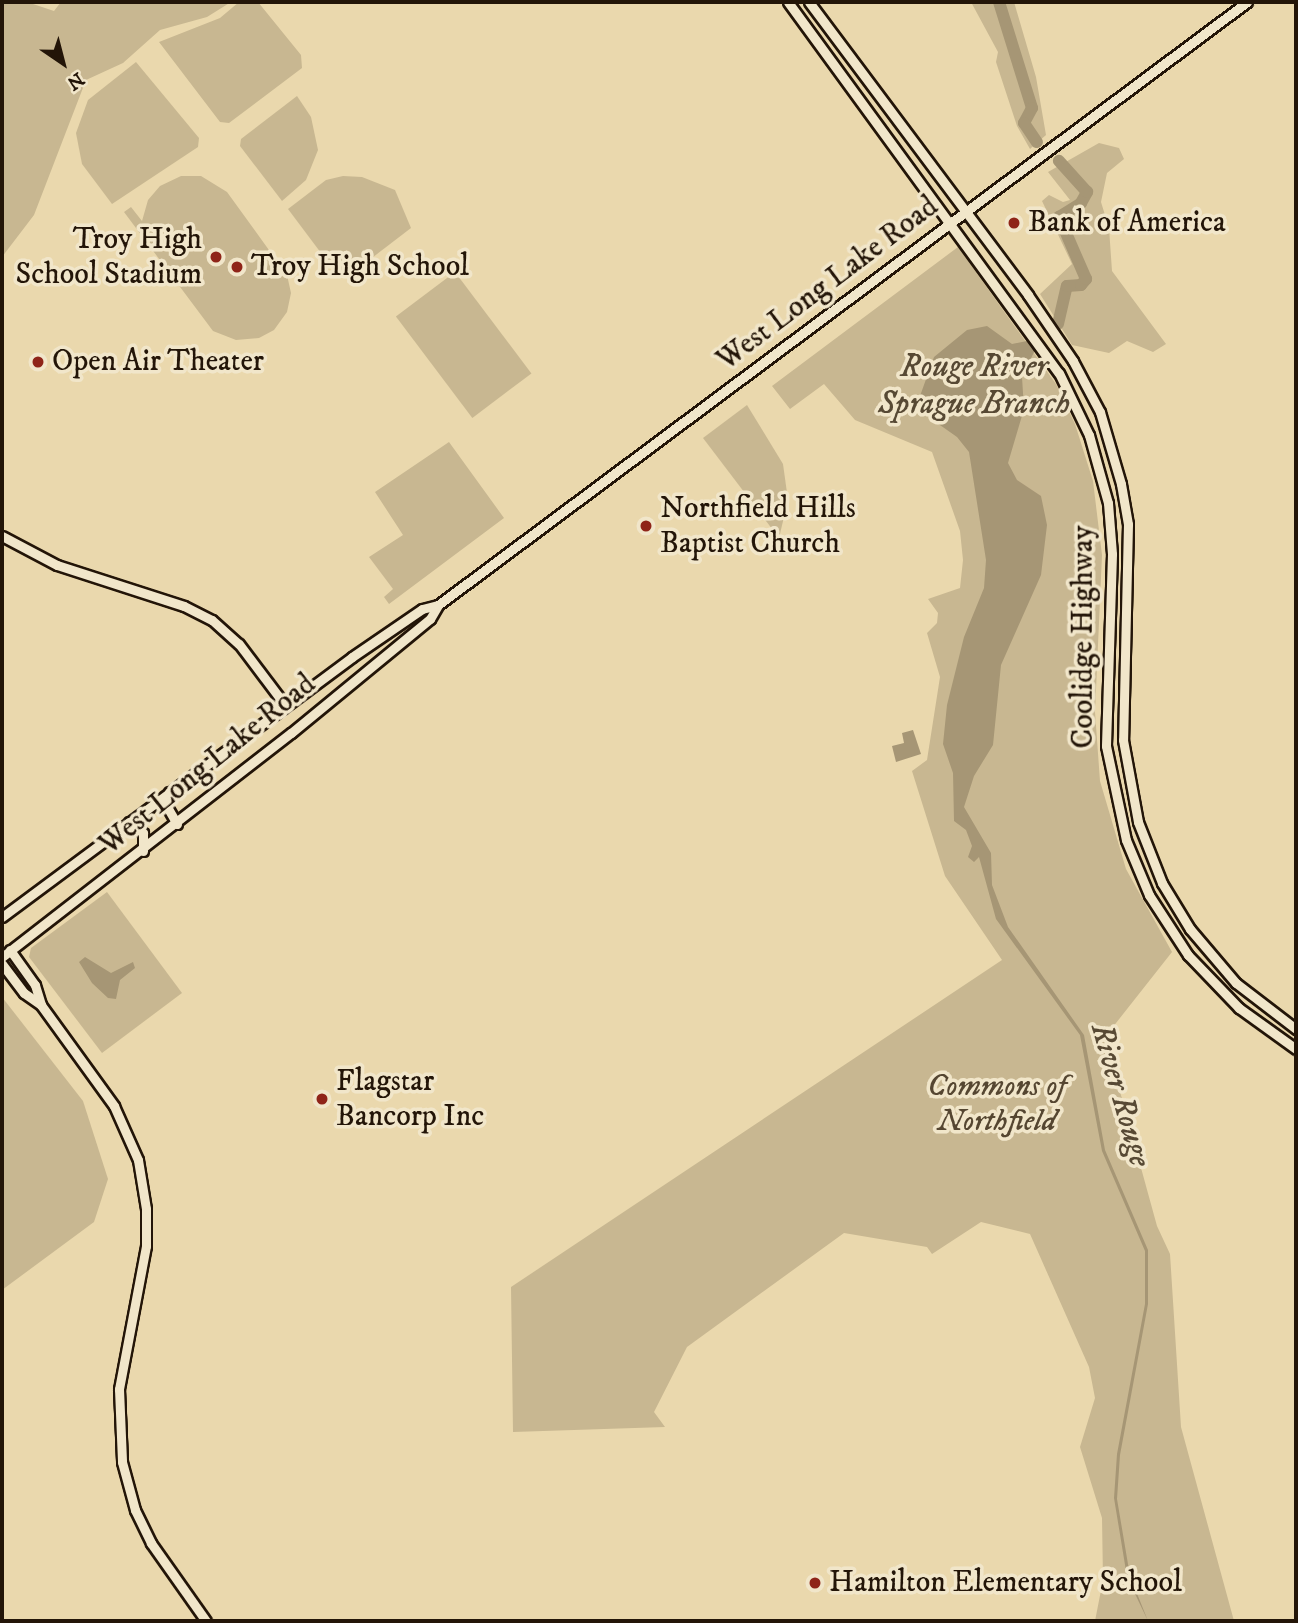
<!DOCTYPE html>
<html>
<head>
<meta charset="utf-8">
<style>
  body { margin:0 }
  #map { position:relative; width:1298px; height:1623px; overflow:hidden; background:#ead8ad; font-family:"IM FELL DW Pica",serif }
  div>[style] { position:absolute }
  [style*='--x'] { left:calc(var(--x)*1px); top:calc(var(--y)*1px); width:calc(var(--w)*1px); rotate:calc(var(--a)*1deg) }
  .green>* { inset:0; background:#c8b791; transform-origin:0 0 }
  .water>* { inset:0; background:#a69675 }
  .river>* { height:12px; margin:-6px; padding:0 6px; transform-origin:6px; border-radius:6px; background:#a69675 }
  .roads { filter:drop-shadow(2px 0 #231508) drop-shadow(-2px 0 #231508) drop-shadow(0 2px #231508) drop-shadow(0 -2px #231508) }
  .secondary>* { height:9px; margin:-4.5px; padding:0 4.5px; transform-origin:4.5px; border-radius:4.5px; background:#f1e6ca }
  .dots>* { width:19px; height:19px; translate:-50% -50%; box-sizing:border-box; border:4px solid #f1e6ca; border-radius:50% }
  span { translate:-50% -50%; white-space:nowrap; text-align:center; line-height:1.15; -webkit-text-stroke:7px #f1e6ca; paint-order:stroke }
  .poi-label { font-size:30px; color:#231508 }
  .left { translate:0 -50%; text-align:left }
  .right { translate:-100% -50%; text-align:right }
  .street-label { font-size:30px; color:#231508 }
  .park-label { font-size:30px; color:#554631; font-style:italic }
  .water-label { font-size:32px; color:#574934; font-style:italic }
  .frame { position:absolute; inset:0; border:4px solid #231508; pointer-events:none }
  .north { position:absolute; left:28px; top:28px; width:70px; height:70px; -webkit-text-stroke:5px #f1e6ca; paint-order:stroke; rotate:145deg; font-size:19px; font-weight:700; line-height:28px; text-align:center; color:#231508 }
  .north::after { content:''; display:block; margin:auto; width:24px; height:32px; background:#231508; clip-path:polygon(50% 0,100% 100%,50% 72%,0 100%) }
</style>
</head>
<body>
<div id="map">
  <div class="green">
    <i style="clip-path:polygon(2px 2px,27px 2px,54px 11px,61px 2px,231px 2px,207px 17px,160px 30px,123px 63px,86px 80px,34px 215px,2px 257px)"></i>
    <i style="clip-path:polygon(239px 2px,258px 2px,301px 55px,302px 68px,229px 123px,220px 122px,159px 42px,220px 18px)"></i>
    <i style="clip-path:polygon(971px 2px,1014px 2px,1036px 77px,1046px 135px,1030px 149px,1017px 126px,996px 62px,998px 52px)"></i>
    <i style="clip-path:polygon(136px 62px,199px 138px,198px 147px,112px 204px,82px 164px,76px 133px,88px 100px)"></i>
    <i style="clip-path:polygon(297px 96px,311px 117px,318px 150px,306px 180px,282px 201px,240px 146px,241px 139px)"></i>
    <i style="clip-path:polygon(1099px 143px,1119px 148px,1124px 159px,1107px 173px,1101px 202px,1109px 228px,1112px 271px,1166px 344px,1153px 352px,1127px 341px,1109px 353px,1072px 345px,1040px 294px,1072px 264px,1042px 201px,1049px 195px,1063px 202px,1070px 200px,1048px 172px)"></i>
    <i style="clip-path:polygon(201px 176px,227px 192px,287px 275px,291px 293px,287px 312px,274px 330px,259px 338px,236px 340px,213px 331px,124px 212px,131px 207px,142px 221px,148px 200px,160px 186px,181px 176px)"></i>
    <i style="clip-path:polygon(343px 176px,362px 177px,395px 190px,411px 228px,347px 277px,339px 277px,288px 209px,326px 180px)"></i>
    <i style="clip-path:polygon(958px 247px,1056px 384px,1075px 424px,1093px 481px,1102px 555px,1095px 712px,1100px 781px,1126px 869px,1172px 952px,1105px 1037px,1157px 1226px,1170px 1254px,1181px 1427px,1234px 1621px,1095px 1621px,1103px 1580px,1102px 1518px,1080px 1447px,1095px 1398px,1089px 1367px,1030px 1234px,981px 1222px,932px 1254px,927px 1247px,844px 1233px,687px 1347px,654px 1412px,665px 1427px,513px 1432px,511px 1287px,1002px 960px,945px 876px,912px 771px,927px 760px,940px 677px,927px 633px,937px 623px,938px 613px,928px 599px,960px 588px,963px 560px,960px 531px,932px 452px,855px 420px,824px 384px,790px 409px,772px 386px)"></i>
    <i style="left:455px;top:272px;width:127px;height:74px;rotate:53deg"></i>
    <i style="clip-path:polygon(747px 405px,783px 464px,788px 500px,779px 538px,703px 438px)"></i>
    <i style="clip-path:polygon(449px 442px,504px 518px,389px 604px,384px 597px,393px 589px,369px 557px,403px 535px,375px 492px)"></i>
    <i style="clip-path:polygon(107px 892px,182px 993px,102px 1053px,29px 957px,31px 948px)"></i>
    <i style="clip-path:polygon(2px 997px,83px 1101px,108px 1179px,94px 1222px,2px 1290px)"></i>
  </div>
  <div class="water">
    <i style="clip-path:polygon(987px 326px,1012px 344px,1027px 341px,1035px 350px,1022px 377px,1024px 409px,1008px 463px,1017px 480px,1041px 496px,1047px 525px,1041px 575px,1001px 665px,993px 745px,974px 776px,964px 807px,991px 853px,992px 885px,1008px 927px,1084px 1035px,1105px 1150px,1148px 1250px,1148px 1304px,1120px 1455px,1117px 1499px,1130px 1576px,1148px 1621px,1127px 1577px,1114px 1498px,1117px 1454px,1145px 1304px,1145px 1251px,1102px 1151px,1080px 1035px,996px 919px,979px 857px,974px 862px,968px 857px,972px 846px,966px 830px,954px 821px,953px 773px,943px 744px,947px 705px,964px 637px,984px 588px,986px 560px,969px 452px,957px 437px,930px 418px,920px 396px,934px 357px,967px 330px)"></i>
    <i style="clip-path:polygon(913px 730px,921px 754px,896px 762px,892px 746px,904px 743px,902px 733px)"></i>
    <i style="clip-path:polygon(85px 957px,111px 973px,133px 962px,135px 968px,120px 980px,116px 999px,108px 998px,92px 983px,79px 962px)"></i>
  </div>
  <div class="river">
    <i style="--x:999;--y:2;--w:111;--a:72.7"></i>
    <i style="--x:1032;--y:108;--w:17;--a:118"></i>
    <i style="--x:1024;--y:123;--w:23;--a:56"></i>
    <i style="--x:1058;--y:324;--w:39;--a:-77"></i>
    <i style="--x:1067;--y:286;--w:14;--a:-4"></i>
    <i style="--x:1081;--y:285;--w:8;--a:-50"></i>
    <i style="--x:1086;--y:279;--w:68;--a:-113.5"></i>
    <i style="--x:1059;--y:217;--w:26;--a:-32"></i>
    <i style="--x:1081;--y:203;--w:13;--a:-61"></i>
    <i style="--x:1087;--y:192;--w:42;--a:-132.1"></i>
  </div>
  <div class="roads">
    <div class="secondary">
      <i style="--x:788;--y:2;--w:459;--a:53.9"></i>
      <i style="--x:1059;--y:373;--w:69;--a:64.2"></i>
      <i style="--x:1089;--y:435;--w:71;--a:74.4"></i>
      <i style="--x:1108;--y:503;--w:51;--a:85.5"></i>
      <i style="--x:1112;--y:554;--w:192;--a:91.8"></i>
      <i style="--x:1106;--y:746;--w:96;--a:78"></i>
      <i style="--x:1126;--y:840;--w:60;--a:67.3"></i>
      <i style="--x:1149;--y:895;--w:72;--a:57"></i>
      <i style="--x:1188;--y:955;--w:74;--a:46.1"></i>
      <i style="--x:1239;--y:1008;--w:70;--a:35.7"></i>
      <i style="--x:809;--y:2;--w:366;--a:53.2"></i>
      <i style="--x:1028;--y:295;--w:80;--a:55.7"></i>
      <i style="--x:1073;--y:361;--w:58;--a:62.1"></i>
      <i style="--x:1100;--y:412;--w:75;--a:73.7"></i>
      <i style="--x:1121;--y:484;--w:41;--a:80.1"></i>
      <i style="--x:1128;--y:524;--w:216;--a:91.3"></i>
      <i style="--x:1123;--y:740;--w:83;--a:79.6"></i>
      <i style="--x:1138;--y:822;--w:66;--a:68.5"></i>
      <i style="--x:1162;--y:883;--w:54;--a:58.7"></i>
      <i style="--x:1190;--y:929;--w:71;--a:49.6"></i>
      <i style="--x:1236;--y:983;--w:76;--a:37.5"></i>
      <i style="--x:2;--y:536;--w:62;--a:27.8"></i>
      <i style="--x:57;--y:565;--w:133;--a:17.9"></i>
      <i style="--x:184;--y:606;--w:31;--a:27"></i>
      <i style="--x:212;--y:620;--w:36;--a:42"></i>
      <i style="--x:239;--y:644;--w:76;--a:53"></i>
      <i style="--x:169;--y:792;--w:13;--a:103"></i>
      <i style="--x:166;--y:805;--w:22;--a:60"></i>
      <i style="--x:129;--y:822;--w:18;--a:38"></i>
      <i style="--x:143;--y:833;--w:18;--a:90"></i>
      <i style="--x:2;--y:917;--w:436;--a:-36.6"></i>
      <i style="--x:352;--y:657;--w:85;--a:-34.4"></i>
      <i style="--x:422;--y:609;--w:16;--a:-14"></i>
      <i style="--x:10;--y:950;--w:43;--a:54.5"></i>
      <i style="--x:35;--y:985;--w:21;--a:73"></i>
      <i style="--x:41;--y:1005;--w:125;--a:54.1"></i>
      <i style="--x:114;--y:1106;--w:59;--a:66"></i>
      <i style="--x:138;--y:1160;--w:50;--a:80.7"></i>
      <i style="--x:146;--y:1209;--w:37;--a:90"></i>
      <i style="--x:146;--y:1246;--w:146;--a:100.7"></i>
      <i style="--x:119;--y:1389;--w:73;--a:87.6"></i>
      <i style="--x:122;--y:1462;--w:50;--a:74.8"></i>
      <i style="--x:135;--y:1510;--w:37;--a:64"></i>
      <i style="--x:151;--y:1543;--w:95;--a:54.8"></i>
      <i style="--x:2;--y:957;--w:366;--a:-37.8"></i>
      <i style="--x:291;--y:733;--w:180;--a:-39.4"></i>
      <i style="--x:430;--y:619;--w:16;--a:-60"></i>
      <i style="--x:438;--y:605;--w:1009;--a:-36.7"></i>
      <i style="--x:2;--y:964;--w:36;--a:53"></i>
      <i style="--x:24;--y:993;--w:21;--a:35"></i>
    </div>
  </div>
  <div class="dots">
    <i style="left:1014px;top:223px;background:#8f2418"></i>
    <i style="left:216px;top:257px;background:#8f2418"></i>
    <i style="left:237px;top:267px;background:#8f2418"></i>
    <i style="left:38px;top:362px;background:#8f2418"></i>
    <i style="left:646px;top:526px;background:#8f2418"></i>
    <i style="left:322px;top:1099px;background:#8f2418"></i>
    <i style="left:815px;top:1583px;background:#8f2418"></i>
  </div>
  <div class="poi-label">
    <span class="left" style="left:1028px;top:223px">Bank of America</span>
    <span class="right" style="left:202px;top:257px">Troy High<br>School Stadium</span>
    <span class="left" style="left:251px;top:267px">Troy High School</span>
    <span class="left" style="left:52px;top:362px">Open Air Theater</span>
    <span class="left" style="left:660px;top:526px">Northfield Hills<br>Baptist Church</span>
    <span class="left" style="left:336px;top:1099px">Flagstar<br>Bancorp Inc</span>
    <span class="left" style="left:829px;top:1583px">Hamilton Elementary School</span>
  </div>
  <div class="street-label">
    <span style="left:828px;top:284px;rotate:-37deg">West Long Lake Road</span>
    <span style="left:1084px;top:637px;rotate:-90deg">Coolidge Highway</span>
    <span style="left:208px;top:765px;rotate:-39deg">West Long Lake Road</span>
  </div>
  <div class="park-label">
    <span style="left:997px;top:1104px">Commons of<br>Northfield</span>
  </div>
  <div class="water-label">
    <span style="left:974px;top:386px">Rouge River<br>Sprague Branch</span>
    <span style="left:1120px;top:1095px;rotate:74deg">River Rouge</span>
  </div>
  <div class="frame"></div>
  <div class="north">N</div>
</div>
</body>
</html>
